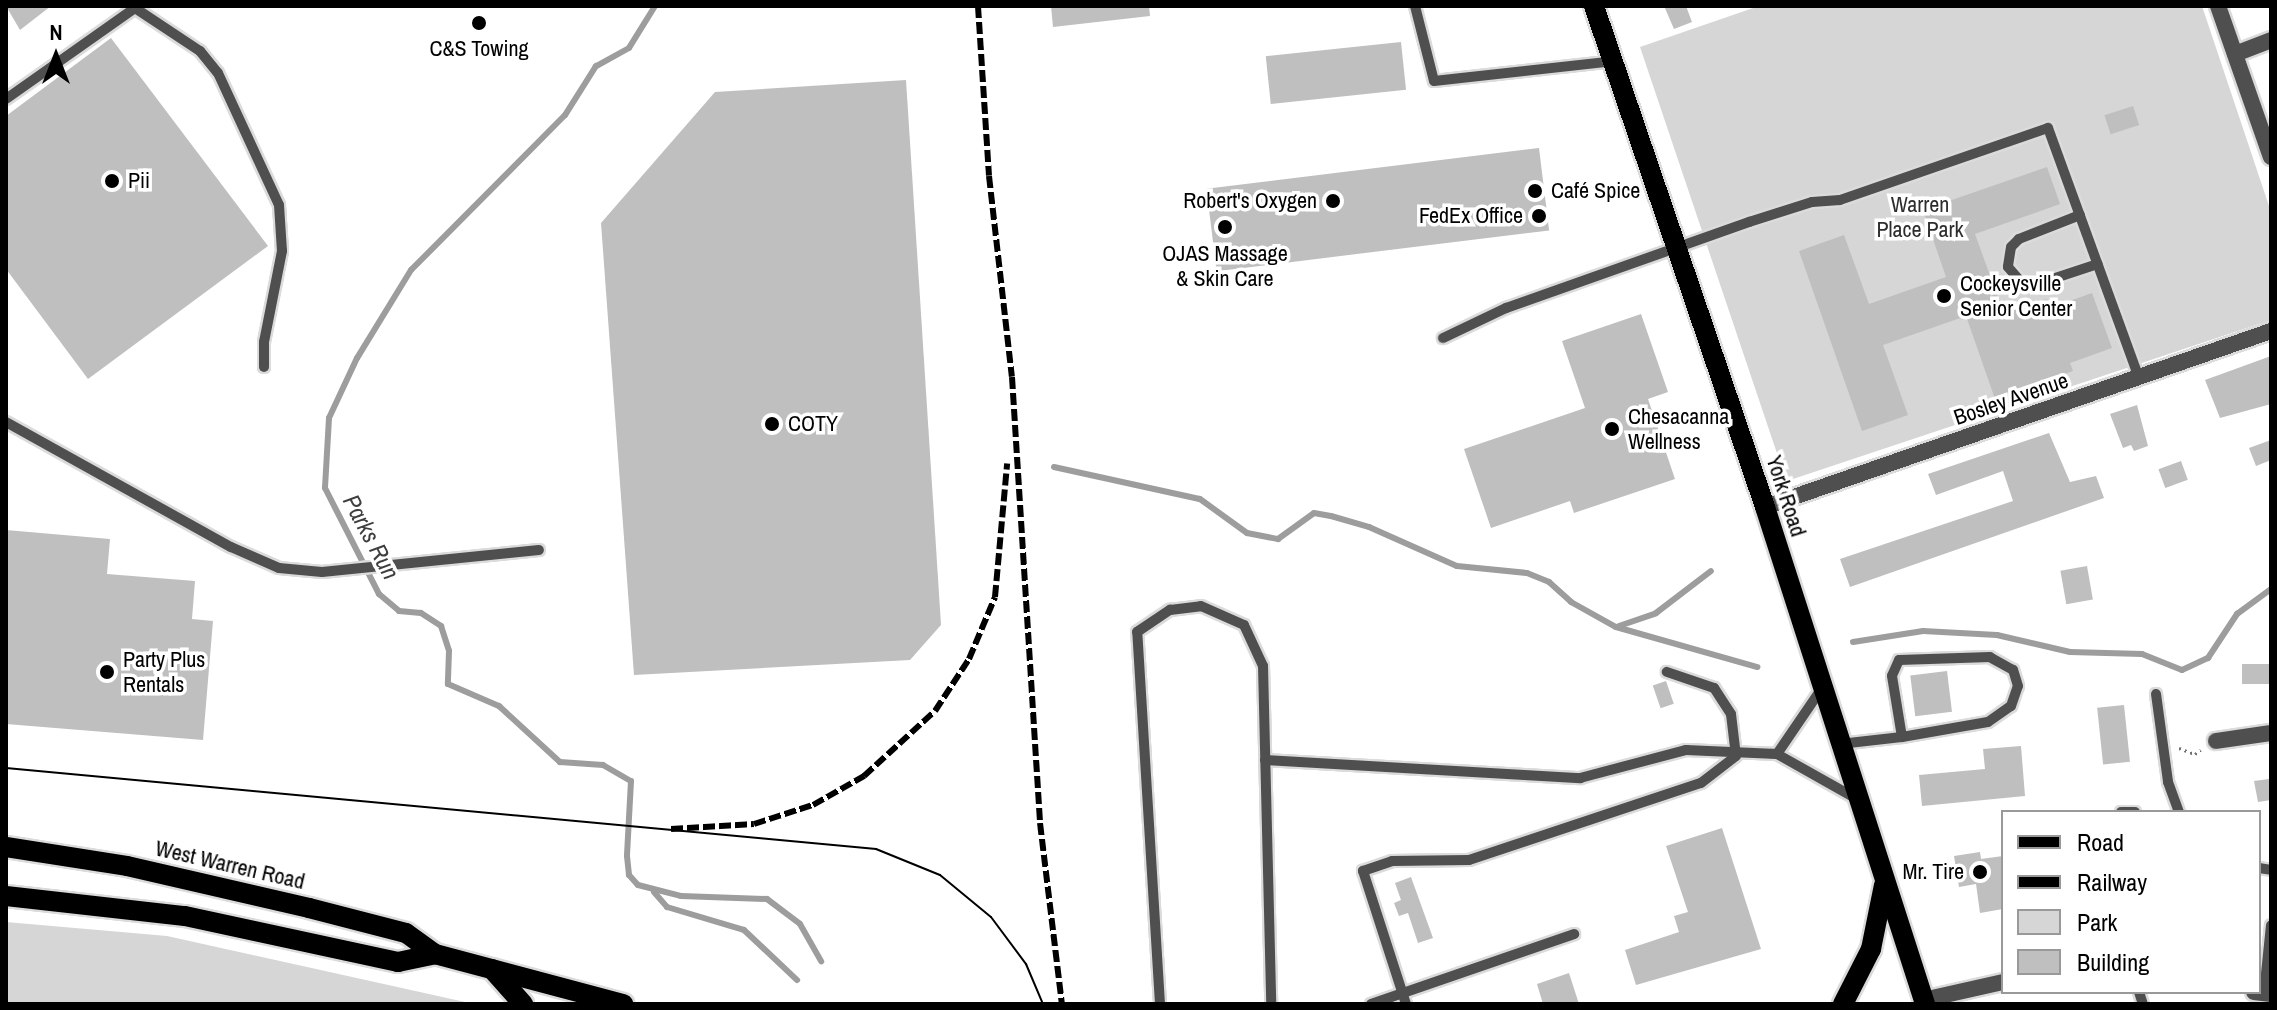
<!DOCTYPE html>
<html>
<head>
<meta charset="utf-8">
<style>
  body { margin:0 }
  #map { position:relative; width:2277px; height:1010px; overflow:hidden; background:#fff; font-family:"Archivo Narrow",sans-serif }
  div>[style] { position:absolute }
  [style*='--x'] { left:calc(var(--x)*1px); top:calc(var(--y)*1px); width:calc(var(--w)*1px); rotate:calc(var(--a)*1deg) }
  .green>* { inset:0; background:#d6d6d6 }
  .stream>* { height:6px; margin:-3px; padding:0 3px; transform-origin:3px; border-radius:3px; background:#9d9d9d }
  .building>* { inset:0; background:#bfbfbf; transform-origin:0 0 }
  .path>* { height:3px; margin-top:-1.5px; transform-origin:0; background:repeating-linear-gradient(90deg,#717171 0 2px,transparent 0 6px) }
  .roads { filter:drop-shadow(2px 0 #dbdbdb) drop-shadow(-2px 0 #dbdbdb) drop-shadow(0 2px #dbdbdb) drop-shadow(0 -2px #dbdbdb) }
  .service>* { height:10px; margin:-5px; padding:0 5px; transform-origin:5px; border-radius:5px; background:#4f4f4f }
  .minor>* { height:16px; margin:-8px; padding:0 8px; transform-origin:8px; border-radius:8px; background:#4f4f4f }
  .tertiary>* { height:16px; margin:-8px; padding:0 8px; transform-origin:8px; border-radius:8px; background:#4f4f4f }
  .primary>* { height:20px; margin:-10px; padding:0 10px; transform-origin:10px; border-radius:10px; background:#000 }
  .tram>* { height:2px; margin:-1px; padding:0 1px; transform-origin:1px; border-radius:1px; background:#000 }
  .rail>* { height:6px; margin-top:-3px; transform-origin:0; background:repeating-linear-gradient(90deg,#000 0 12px,transparent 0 16px) }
  .dots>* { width:22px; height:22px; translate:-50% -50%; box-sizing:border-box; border:4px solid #fff; border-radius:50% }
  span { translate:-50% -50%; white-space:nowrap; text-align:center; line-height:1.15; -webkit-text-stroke:7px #fff; paint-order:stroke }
  .poi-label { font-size:22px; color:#000 }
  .left { translate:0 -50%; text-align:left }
  .right { translate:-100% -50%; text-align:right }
  .park-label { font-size:22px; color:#2d2d2d }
  .street-label { font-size:22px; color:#000 }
  .water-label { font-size:24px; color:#3e3e3e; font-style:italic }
  .frame { position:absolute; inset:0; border:8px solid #000; pointer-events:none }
  .legend { position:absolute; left:2001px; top:810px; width:260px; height:184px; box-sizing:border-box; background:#fff; border:2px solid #999; margin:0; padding:10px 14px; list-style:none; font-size:24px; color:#000 }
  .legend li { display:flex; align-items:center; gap:16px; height:40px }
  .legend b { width:40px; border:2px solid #999 }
  .north { position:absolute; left:16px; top:16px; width:80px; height:80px; -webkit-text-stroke:6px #fff; paint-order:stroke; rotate:0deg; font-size:22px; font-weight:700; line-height:32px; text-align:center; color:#000 }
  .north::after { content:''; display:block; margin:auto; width:28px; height:36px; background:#000; clip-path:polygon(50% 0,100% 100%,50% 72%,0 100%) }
</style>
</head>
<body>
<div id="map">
  <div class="green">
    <i style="clip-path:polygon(1759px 6px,2202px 6px,2271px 212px,2271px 320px,1793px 479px,1784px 474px,1640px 47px)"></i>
    <i style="clip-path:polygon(6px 922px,167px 936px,474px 1004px,6px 1004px)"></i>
  </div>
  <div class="stream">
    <i style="--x:655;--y:6;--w:49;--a:121.8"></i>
    <i style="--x:629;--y:48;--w:38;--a:151"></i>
    <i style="--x:596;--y:66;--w:58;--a:122.3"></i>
    <i style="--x:565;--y:115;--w:218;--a:134.8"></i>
    <i style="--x:411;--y:270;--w:103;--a:121.5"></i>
    <i style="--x:357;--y:358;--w:66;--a:115"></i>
    <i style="--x:329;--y:418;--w:70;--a:93.3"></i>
    <i style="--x:325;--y:488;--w:119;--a:63"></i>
    <i style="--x:379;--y:594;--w:26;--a:40"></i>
    <i style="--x:399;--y:611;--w:22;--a:5"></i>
    <i style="--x:421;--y:613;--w:24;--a:33"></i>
    <i style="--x:441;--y:626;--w:26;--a:72"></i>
    <i style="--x:449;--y:651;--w:33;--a:92"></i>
    <i style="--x:448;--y:684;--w:56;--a:23.3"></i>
    <i style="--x:499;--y:706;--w:83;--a:42.6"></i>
    <i style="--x:560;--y:762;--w:43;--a:4"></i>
    <i style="--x:603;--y:765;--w:32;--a:30"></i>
    <i style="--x:631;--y:781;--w:75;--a:93.1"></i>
    <i style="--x:627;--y:856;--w:19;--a:84"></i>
    <i style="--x:629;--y:875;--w:13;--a:48"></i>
    <i style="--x:638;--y:885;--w:44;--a:14.3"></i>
    <i style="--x:681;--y:896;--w:86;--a:2"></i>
    <i style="--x:767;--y:899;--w:41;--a:37.1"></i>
    <i style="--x:800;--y:924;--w:43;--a:60.4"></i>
    <i style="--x:1054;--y:467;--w:149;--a:12.4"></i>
    <i style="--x:1200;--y:499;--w:58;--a:35.9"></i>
    <i style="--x:1247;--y:533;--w:32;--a:11"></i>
    <i style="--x:1278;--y:539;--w:44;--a:-35.8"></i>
    <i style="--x:1314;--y:513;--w:17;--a:10"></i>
    <i style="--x:1331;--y:516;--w:40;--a:16"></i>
    <i style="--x:1369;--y:527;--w:96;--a:23.9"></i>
    <i style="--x:1457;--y:566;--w:70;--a:5.7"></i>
    <i style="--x:1527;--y:573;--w:24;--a:22"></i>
    <i style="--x:1549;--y:582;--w:30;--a:42"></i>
    <i style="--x:1571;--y:602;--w:51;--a:29.1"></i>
    <i style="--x:1616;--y:627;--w:147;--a:15.8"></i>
    <i style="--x:1619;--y:626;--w:39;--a:-19"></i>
    <i style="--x:1656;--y:613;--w:69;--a:-37.4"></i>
    <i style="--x:1853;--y:642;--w:71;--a:-8.9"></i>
    <i style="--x:1923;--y:631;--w:74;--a:3.1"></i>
    <i style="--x:1997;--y:635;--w:75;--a:13.1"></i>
    <i style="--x:2070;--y:652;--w:72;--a:1.6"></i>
    <i style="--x:2142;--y:654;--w:43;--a:21.8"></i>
    <i style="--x:2182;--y:670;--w:29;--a:-25"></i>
    <i style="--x:2208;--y:658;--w:53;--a:-56.6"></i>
    <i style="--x:2237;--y:614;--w:42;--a:-36.3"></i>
    <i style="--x:654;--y:892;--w:20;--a:49"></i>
    <i style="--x:667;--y:907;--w:80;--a:16.6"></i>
    <i style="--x:744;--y:930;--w:73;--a:43.3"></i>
  </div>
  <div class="building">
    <i style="clip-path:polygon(6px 6px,51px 6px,20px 30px)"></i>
    <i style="clip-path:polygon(1051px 6px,1149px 6px,1150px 16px,1053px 27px)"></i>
    <i style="clip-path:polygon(1664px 6px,1686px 6px,1692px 22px,1674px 29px)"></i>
    <i style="clip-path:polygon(111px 38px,268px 246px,88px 379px,6px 269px,6px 116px)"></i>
    <i style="left:1401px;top:42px;width:48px;height:136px;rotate:84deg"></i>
    <i style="clip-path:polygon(906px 80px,941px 625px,910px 660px,634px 675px,601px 223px,715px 92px)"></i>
    <i style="left:2133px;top:106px;width:20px;height:30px;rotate:72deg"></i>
    <i style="left:1539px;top:148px;width:83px;height:335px;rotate:83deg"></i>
    <i style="clip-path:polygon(2047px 167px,2060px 204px,1975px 234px,2004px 314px,2047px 299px,2050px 308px,2092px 293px,2112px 348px,2070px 363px,2073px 371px,1995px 399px,1966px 316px,1883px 345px,1908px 415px,1862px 431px,1799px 251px,1844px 235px,1869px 304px,1946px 277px,1923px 210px)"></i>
    <i style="clip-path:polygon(1641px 314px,1668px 392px,1648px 399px,1675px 479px,1574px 513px,1570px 501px,1491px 528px,1464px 449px,1585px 408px,1562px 341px)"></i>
    <i style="clip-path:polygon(2271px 356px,2271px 404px,2220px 418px,2205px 380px)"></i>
    <i style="clip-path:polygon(2137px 405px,2148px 446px,2134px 451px,2131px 445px,2123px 448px,2110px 414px)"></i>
    <i style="clip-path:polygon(2049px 433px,2070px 482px,2096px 476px,2104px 498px,1850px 587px,1840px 559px,2013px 501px,2003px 471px,1936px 495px,1928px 474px)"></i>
    <i style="clip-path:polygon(2271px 440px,2271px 460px,2256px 466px,2249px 448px)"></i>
    <i style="left:2181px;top:461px;width:20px;height:24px;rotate:70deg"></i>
    <i style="clip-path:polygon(6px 530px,110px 539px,107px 574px,195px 581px,192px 619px,213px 621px,203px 740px,6px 724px)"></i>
    <i style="left:2087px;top:566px;width:34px;height:27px;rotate:80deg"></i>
    <i style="left:2271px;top:664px;width:20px;height:29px;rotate:90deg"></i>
    <i style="left:1947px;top:671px;width:41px;height:37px;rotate:83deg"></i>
    <i style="left:1666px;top:681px;width:24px;height:14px;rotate:71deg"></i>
    <i style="left:2124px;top:705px;width:57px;height:27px;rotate:84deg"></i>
    <i style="clip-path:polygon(2021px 746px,2025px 796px,1922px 806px,1919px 775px,1985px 769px,1983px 749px)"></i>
    <i style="clip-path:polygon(2269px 779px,2271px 800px,2258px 802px,2254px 781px)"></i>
    <i style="clip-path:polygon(1722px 828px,1761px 949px,1636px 985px,1625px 950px,1679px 932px,1674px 916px,1688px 912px,1666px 846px)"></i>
    <i style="clip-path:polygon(1980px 852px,1981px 859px,2003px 856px,2003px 909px,1980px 913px,1976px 884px,1959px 887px,1954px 856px)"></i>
    <i style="clip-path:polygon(1411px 877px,1433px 938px,1418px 943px,1408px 913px,1399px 916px,1394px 903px,1401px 900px,1395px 883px)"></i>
    <i style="clip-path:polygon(1569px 973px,1579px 1004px,1543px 1004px,1537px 984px)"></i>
  </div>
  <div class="path">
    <i style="--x:2179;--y:748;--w:17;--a:21"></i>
    <i style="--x:2195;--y:754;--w:7;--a:-34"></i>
  </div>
  <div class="roads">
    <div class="service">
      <i style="--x:1415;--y:6;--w:77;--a:75.8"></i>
      <i style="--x:1434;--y:81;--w:181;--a:-6.3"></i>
      <i style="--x:6;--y:99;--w:158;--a:-35.2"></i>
      <i style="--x:135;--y:8;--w:78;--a:33.5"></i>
      <i style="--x:200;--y:51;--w:28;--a:51"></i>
      <i style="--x:218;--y:73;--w:145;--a:65.2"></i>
      <i style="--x:279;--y:205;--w:46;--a:86.3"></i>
      <i style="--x:282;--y:251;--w:93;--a:101.2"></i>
      <i style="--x:264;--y:342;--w:25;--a:90"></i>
      <i style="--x:2080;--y:215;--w:66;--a:158.5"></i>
      <i style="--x:2019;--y:239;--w:11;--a:135"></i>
      <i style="--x:2011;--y:247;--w:20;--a:99"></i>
      <i style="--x:2008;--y:267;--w:21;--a:49"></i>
      <i style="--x:2022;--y:283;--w:12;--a:9"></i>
      <i style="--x:2034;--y:285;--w:67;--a:-18.2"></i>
      <i style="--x:1443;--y:338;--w:70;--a:-25.5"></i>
      <i style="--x:1506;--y:308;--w:258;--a:-19.5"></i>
      <i style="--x:1749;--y:222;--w:66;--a:-17.6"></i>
      <i style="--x:1812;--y:202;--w:28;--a:-4"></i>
      <i style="--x:1840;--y:200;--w:220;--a:-19.1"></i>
      <i style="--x:2048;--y:128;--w:266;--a:70"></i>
      <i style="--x:6;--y:422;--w:257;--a:29.1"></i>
      <i style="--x:231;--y:547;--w:52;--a:23.6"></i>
      <i style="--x:279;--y:568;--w:43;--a:5.3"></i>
      <i style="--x:322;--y:572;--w:218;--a:-5.8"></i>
      <i style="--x:1822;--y:688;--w:80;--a:124.3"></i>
      <i style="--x:1777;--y:754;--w:90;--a:29.4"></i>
      <i style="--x:2156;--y:694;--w:89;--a:82.2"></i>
      <i style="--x:2168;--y:782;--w:32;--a:70"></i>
      <i style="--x:1840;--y:744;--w:62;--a:-6.4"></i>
      <i style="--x:1902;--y:737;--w:87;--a:-9.9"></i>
      <i style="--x:1988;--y:722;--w:28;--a:-35"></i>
      <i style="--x:2011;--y:706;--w:21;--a:-71"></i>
      <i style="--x:2018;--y:686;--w:17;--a:-107"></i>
      <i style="--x:2013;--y:670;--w:26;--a:-151"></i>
      <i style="--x:1990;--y:657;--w:91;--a:178.1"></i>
      <i style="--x:1899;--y:660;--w:17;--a:114"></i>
      <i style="--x:1892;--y:676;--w:62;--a:80.7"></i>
      <i style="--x:1265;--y:760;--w:316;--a:3.3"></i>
      <i style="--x:1580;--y:778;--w:110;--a:-14.8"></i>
      <i style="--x:1686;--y:750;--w:91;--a:2.5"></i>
      <i style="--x:2121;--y:812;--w:14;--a:0"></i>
      <i style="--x:2259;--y:868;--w:12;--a:9"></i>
      <i style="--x:2139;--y:992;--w:13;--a:72"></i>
      <i style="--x:2264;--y:993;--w:68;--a:-84.1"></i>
      <i style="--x:1160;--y:1004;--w:373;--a:-93.5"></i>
      <i style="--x:1137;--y:632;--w:40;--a:-34"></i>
      <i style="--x:1170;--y:610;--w:31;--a:-7"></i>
      <i style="--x:1201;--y:606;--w:47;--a:23.8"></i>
      <i style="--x:1244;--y:625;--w:45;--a:65.1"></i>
      <i style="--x:1263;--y:666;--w:338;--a:88.6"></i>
      <i style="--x:1371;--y:1004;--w:215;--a:-19"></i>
      <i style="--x:1406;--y:1004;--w:140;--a:-107.9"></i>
      <i style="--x:1363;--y:871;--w:31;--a:-19"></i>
      <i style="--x:1392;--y:861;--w:77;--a:-0.7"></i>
      <i style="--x:1469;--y:860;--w:244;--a:-18.4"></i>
      <i style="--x:1701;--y:783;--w:44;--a:-37.6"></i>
      <i style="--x:1736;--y:756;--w:42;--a:-96.8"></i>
      <i style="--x:1731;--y:714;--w:31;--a:-123"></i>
      <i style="--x:1714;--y:688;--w:50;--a:-161.2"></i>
    </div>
    <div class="minor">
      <i style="--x:2218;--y:6;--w:160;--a:70.7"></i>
      <i style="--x:2235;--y:54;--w:39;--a:-21"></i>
      <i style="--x:1765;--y:507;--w:536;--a:-19.18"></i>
      <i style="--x:2216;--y:741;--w:56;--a:-8.3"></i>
    </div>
    <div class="tertiary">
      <i style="--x:2254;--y:992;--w:17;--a:7"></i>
      <i style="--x:1923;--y:1000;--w:82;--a:-12.7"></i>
    </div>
    <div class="primary">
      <i style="--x:1594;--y:6;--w:529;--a:71.15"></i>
      <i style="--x:1765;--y:507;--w:522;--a:72.15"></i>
      <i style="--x:6;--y:847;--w:122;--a:8.9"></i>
      <i style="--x:127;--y:866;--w:187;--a:13"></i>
      <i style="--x:309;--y:908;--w:100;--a:14.5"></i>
      <i style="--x:406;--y:933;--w:36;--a:36"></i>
      <i style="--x:435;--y:954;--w:195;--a:14.9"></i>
      <i style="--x:6;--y:896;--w:180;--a:6.4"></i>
      <i style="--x:185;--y:916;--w:218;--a:12.2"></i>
      <i style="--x:398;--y:962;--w:38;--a:-12"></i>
      <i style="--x:492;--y:969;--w:47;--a:48.5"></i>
      <i style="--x:1843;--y:1004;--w:62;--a:-63"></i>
      <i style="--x:1871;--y:949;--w:65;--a:-78.5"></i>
    </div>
  </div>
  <div class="tram">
    <i style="--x:6;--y:768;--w:874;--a:5.32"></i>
    <i style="--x:876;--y:849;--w:69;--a:22.1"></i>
    <i style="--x:940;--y:875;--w:66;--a:39.5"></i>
    <i style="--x:991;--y:917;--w:59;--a:53.3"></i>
    <i style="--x:1026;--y:964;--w:43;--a:67"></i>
  </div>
  <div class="rail">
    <i style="--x:978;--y:6;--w:170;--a:86.3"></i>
    <i style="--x:989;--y:176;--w:202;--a:83.5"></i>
    <i style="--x:1012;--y:377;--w:447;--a:86.4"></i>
    <i style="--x:1040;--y:823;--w:182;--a:83.1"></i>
    <i style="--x:671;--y:829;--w:83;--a:-3.4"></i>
    <i style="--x:754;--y:824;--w:62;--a:-17.9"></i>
    <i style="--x:813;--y:805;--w:59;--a:-29.6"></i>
    <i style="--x:864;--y:776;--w:96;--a:-42.5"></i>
    <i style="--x:935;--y:711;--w:62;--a:-56.8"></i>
    <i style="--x:969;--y:659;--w:67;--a:-67.2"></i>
    <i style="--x:995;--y:597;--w:134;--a:-84.8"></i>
  </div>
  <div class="dots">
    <i style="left:479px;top:23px;background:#000"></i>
    <i style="left:112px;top:181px;background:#000"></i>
    <i style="left:1535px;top:191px;background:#000"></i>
    <i style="left:1333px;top:201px;background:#000"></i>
    <i style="left:1539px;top:216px;background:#000"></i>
    <i style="left:1225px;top:227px;background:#000"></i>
    <i style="left:1944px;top:296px;background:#000"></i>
    <i style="left:772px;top:424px;background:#000"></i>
    <i style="left:1612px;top:429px;background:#000"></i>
    <i style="left:107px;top:672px;background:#000"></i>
    <i style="left:1980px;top:872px;background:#000"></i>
  </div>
  <div class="poi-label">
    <span style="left:479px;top:49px">C&amp;S Towing</span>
    <span class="left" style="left:128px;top:181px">Pii</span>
    <span class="left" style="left:1551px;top:191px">Café Spice</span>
    <span class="right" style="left:1317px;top:201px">Robert's Oxygen</span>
    <span class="right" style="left:1523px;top:216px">FedEx Office</span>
    <span style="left:1225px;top:266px">OJAS Massage<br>&amp; Skin Care</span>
    <span class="left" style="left:1960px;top:296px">Cockeysville<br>Senior Center</span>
    <span class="left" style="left:1628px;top:429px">Chesacanna<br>Wellness</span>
    <span class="left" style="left:788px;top:424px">COTY</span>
    <span class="left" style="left:123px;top:672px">Party Plus<br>Rentals</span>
    <span class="right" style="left:1964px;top:872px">Mr. Tire</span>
  </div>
  <div class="park-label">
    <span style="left:1920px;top:217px">Warren<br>Place Park</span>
  </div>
  <div class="street-label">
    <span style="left:2011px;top:399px;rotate:-19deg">Bosley Avenue</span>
    <span style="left:1786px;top:496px;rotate:72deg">York Road</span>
    <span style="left:230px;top:865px;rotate:13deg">West Warren Road</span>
  </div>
  <div class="water-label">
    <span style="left:371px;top:537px;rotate:62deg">Parks Run</span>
  </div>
  <div class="frame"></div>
  <ul class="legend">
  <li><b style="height:10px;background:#000"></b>Road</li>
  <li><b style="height:10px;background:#000"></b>Railway</li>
  <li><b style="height:22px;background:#d6d6d6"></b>Park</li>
  <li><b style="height:22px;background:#bfbfbf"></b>Building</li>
  </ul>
  <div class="north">N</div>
</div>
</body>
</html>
